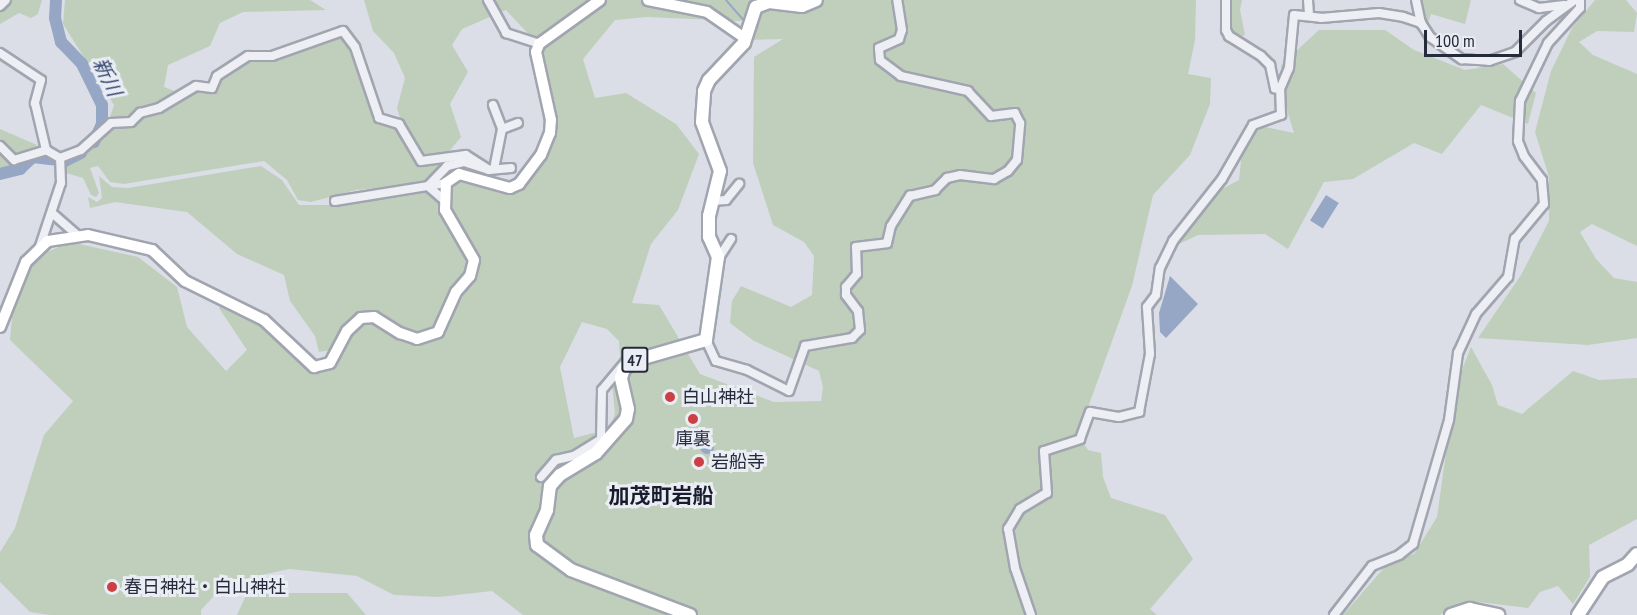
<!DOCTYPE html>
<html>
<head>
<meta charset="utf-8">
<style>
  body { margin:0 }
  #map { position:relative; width:1637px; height:615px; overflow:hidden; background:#dbdee6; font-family:"PT Sans Narrow","Noto Sans JP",sans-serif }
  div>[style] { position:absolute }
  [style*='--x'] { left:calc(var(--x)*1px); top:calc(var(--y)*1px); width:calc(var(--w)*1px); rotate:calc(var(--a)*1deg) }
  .green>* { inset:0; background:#bfcfbc }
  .water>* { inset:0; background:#96a7c6; transform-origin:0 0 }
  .round { border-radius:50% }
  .stream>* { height:2px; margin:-1px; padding:0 1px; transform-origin:1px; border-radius:1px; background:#96a7c6 }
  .river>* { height:12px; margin:-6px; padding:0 6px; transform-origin:6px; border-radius:6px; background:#96a7c6 }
  .roads { filter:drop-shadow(2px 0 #a1a5af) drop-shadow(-2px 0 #a1a5af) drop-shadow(0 2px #a1a5af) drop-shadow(0 -2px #a1a5af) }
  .minor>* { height:8px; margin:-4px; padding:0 4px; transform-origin:4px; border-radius:4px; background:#eeeff4 }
  .secondary>* { height:10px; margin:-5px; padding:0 5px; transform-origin:5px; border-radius:5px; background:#fff }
  .primary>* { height:12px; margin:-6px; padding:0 6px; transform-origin:6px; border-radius:6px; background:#fff }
  .dots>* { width:16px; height:16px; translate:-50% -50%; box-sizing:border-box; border:3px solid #eaedf4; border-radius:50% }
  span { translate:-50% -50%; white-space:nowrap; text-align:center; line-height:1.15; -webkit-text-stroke:6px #eaedf4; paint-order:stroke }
  .shield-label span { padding:2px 4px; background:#eaedf4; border:2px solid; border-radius:4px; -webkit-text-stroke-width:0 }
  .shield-label { font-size:16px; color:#262b3b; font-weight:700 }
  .poi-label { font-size:18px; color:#262b3b }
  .left { translate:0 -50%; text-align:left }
  .water-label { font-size:20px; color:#31456e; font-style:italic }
  .quarter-label { font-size:21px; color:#181c2c; font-weight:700 }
  .scale { position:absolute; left:1424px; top:30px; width:98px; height:27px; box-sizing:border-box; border:3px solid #262b3b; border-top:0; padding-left:8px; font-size:18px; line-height:21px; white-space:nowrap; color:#262b3b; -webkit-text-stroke:4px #eaedf4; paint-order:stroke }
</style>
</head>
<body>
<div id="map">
  <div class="green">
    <i style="clip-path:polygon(9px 0,42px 0,38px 14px,31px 18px,19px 13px,0 24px,0 8px)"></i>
    <i style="clip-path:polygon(65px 0,310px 0,326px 10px,243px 12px,220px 23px,210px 46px,168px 65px,164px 87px,177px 92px,160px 105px,108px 123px,114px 105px,63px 24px)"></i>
    <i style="clip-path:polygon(364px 0,594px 0,536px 42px,506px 10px,462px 29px,452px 45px,468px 72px,450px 104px,461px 137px,447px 154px,421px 158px,405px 134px,397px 108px,405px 78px,394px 53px,373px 31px)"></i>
    <i style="clip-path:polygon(evenodd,606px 0,641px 0,656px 8px,715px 20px,647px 17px,615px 20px,583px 59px,595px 98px,626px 93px,676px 124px,699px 154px,678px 210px,651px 244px,632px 303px,659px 305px,700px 374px,774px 402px,821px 401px,823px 387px,819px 371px,754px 341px,730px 323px,732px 301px,741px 286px,791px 307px,812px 295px,814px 256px,804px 242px,773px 225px,753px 163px,754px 57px,783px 39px,749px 40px,759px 13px,772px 9px,808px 11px,825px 0,1196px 0,1195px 40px,1188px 74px,1211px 78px,1210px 104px,1190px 155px,1153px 195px,1132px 286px,1078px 435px,1041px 448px,1044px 491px,1004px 532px,1016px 583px,1029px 615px,523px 615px,492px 591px,439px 597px,394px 595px,357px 576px,289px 569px,226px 583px,201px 610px,201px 615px,50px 615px,30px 612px,0 582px,0 552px,15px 528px,44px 435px,73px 401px,10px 340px,13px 305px,30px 264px,38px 256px,70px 242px,138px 257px,177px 287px,187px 327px,226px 371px,247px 350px,219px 308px,223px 301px,262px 323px,313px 372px,332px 366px,350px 333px,362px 322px,373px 321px,417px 343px,428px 341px,441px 335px,478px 270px,475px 251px,449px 209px,450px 186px,463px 179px,510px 193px,550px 145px,540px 58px,542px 47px,606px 0,582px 322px,607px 329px,619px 341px,620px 357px,612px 383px,615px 414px,609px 429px,574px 438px,560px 367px,582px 322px)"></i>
    <i style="clip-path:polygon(658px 0,755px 0,741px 21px,729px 21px,708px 8px)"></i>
    <i style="clip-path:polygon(1228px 0,1242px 0,1240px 10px,1245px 35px,1236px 38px,1229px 33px)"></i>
    <i style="clip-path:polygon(1416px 0,1471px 0,1465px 24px,1431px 14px,1426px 29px)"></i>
    <i style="clip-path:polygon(1595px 0,1626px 0,1637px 13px,1634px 32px,1597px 31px,1579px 42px,1593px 55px,1637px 74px,1637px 246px,1592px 224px,1580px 232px,1596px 259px,1614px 278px,1637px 282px,1637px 338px,1588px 345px,1478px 338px,1521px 275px,1549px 221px,1549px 177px,1535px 132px,1551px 71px,1572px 28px)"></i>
    <i style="clip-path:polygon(1319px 30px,1385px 30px,1414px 50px,1465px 70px,1503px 64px,1536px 93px,1528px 124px,1481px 105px,1442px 154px,1414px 143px,1353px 179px,1324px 182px,1288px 249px,1265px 234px,1198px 235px,1179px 244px,1190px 218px,1222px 189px,1239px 180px,1243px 142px,1255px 125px,1294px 133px,1286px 107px,1281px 65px)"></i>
    <i style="clip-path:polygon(343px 33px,350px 42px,378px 121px,396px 126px,416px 160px,425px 163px,462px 160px,428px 183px,356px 190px,311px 202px,298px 200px,287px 180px,264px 161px,124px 184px,110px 182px,98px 166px,90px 168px,99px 193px,96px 197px,91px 195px,83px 178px,63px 172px,63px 159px,110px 126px,197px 88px,216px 89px,219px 77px,244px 58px,273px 57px)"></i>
    <i style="clip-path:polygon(0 129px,37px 145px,18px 172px,0 168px)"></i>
    <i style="clip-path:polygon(261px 166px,282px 180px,299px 205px,331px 205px,425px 189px,438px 199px,442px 218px,467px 262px,465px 272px,435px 326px,423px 332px,411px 332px,377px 313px,362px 311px,343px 325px,331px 350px,319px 352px,315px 336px,290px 301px,284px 275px,237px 254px,187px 212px,115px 202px,90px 208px,88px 197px,97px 202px,102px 198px,99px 176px,112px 187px,128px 188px)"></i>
    <i style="clip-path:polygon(1471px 347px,1492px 385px,1498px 405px,1522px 414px,1573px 371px,1599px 380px,1637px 378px,1637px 519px,1589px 545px,1590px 577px,1573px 604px,1558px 586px,1540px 592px,1528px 608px,1479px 602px,1448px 609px,1440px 615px,1343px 615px,1389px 562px,1414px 554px,1437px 517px,1455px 388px)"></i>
    <i style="clip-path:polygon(1082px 441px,1088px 450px,1101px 453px,1103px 477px,1111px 498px,1165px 515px,1193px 559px,1150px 609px,1157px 615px,1036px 615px,1022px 581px,1011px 533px,1023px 511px,1039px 504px,1050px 494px,1045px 453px)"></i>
    <i style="clip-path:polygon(247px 593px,347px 593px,366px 615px,237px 615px)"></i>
  </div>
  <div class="water">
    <i style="left:1326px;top:195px;width:15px;height:30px;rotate:32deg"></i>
    <i style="clip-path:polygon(1170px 276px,1198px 304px,1166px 338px,1160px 332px,1159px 313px)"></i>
    <i class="round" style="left:700px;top:440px;width:14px;height:14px"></i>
  </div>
  <div class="stream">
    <i style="--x:726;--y:0;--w:28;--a:49"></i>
  </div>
  <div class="river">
    <i style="--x:56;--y:0;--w:18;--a:93"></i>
    <i style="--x:55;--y:18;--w:25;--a:76"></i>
    <i style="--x:61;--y:42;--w:30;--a:46"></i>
    <i style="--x:82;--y:64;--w:46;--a:64"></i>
    <i style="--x:102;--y:105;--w:19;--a:90"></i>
    <i style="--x:102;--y:124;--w:20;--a:114"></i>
    <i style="--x:0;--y:174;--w:21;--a:-14"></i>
    <i style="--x:20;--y:169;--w:18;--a:-43"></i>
    <i style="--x:33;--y:157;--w:32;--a:7"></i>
    <i style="--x:65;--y:161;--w:18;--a:-27"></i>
  </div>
  <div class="roads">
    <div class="minor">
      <i style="--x:488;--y:0;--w:38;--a:61"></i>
      <i style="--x:506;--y:33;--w:35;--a:18"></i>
      <i style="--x:1226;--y:0;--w:30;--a:90"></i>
      <i style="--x:1226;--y:30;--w:7;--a:63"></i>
      <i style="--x:1229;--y:36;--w:38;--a:32"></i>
      <i style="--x:1261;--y:56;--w:13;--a:45"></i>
      <i style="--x:1270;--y:65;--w:24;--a:78"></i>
      <i style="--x:1275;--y:88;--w:5;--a:11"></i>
      <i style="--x:1308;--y:0;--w:14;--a:86"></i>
      <i style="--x:1416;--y:0;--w:24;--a:78"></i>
      <i style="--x:1520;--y:0;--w:21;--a:23"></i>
      <i style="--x:1539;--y:8;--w:25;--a:-7"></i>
      <i style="--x:0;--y:6;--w:8;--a:-45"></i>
      <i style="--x:0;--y:53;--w:49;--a:33.4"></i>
      <i style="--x:41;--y:80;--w:24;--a:105"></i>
      <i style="--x:35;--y:103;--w:48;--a:76.8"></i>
      <i style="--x:493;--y:105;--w:26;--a:69"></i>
      <i style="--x:0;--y:146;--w:20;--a:45"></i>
      <i style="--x:14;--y:160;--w:34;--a:-17"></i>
      <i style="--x:46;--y:150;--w:16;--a:30"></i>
      <i style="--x:60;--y:158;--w:22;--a:-21"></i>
      <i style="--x:81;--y:150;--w:40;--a:-42"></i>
      <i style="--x:111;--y:123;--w:20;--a:-3"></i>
      <i style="--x:131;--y:122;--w:13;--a:-45"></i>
      <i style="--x:140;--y:113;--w:20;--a:-15"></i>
      <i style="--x:159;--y:108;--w:43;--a:-30.7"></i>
      <i style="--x:196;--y:86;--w:16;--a:7"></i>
      <i style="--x:212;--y:88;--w:13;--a:-67"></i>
      <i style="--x:217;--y:76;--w:37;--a:-33"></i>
      <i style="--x:248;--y:56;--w:24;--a:0"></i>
      <i style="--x:272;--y:56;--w:75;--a:-19.4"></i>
      <i style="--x:343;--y:31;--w:20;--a:53"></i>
      <i style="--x:355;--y:47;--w:75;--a:71.3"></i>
      <i style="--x:379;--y:118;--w:21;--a:17"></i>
      <i style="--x:399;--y:124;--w:43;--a:59.3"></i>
      <i style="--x:421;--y:161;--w:45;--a:-7.6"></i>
      <i style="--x:466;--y:155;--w:27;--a:33"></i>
      <i style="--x:494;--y:169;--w:41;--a:-78.7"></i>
      <i style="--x:502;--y:129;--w:17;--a:-21"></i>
      <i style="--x:444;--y:200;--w:21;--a:-139"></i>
      <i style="--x:428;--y:186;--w:28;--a:-46"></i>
      <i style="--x:447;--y:166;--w:17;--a:-13"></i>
      <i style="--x:464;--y:162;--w:26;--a:18"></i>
      <i style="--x:489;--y:170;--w:22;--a:-5"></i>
      <i style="--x:335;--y:201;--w:112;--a:-9.2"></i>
      <i style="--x:712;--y:201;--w:14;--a:-4"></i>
      <i style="--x:726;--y:200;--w:21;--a:-51"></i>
      <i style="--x:52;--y:213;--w:33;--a:41"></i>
      <i style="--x:39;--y:249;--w:70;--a:-71.6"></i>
      <i style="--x:61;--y:183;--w:25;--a:-92"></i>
      <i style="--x:718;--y:259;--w:24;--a:-57"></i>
      <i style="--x:706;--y:340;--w:23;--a:65"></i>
      <i style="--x:716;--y:361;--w:32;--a:16"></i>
      <i style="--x:747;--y:370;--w:47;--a:26.6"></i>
      <i style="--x:789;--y:391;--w:48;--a:-70.4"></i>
      <i style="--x:805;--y:346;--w:48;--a:-9.7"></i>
      <i style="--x:852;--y:338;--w:11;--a:-45"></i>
      <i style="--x:860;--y:330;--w:19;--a:-96"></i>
      <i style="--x:858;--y:311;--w:20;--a:-127"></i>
      <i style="--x:846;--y:295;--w:8;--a:-90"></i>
      <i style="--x:846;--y:287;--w:17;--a:-50"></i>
      <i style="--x:857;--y:274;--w:27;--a:-92"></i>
      <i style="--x:856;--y:247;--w:31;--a:-7"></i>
      <i style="--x:887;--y:243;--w:17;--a:-77"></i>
      <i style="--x:891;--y:226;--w:36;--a:-58"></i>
      <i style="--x:910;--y:196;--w:26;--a:-13"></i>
      <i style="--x:935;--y:190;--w:17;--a:-45"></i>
      <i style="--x:947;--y:178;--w:13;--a:-13"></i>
      <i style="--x:960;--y:175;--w:34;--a:7"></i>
      <i style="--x:994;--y:179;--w:16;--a:-30"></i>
      <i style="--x:1008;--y:171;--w:14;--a:-51"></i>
      <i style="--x:1017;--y:160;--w:37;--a:-85"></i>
      <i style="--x:1020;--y:123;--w:11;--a:-117"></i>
      <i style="--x:1015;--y:113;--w:24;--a:173"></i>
      <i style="--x:991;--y:116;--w:34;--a:-133"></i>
      <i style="--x:968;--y:91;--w:69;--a:-167.4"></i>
      <i style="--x:901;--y:76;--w:26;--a:-143"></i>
      <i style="--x:880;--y:60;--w:12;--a:-95"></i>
      <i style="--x:879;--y:48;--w:22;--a:-24"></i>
      <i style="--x:899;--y:39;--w:9;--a:-72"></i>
      <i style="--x:902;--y:30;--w:30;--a:-99"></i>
      <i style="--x:541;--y:477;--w:23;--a:-49"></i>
      <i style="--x:556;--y:460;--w:18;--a:-13"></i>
      <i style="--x:574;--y:456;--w:32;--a:-32"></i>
      <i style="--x:601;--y:439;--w:49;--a:-88.8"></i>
      <i style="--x:602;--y:390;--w:38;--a:-50"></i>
      <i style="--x:1031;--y:615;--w:50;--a:-108.8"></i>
      <i style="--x:1015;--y:568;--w:40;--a:-100"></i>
      <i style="--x:1008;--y:529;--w:23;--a:-59"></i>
      <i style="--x:1020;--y:509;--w:31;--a:-31"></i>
      <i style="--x:1047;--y:493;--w:42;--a:-94.1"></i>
      <i style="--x:1044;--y:451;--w:38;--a:-18"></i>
      <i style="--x:1080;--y:439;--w:29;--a:-70"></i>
      <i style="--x:1090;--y:412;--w:29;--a:10"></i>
      <i style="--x:1119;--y:417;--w:21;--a:-14"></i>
      <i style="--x:1139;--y:412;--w:59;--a:-79.3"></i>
      <i style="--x:1150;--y:354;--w:47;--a:-93.7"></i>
      <i style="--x:1147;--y:307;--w:15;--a:-53"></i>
      <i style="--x:1156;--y:295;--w:27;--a:-82"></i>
      <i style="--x:1160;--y:268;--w:30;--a:-64"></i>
      <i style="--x:1173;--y:241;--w:79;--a:-51.7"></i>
      <i style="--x:1222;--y:179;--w:62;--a:-60.1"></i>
      <i style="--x:1253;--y:125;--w:30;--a:-20"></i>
      <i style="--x:1281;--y:115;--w:26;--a:-92"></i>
      <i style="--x:1280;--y:89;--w:23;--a:-67"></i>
      <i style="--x:1289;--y:68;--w:53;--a:-84.6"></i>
      <i style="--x:1294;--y:15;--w:27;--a:6"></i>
      <i style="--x:1321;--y:18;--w:58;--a:-4.9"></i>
      <i style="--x:1379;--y:13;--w:24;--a:9"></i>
      <i style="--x:1403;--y:17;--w:19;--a:18"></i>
      <i style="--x:1421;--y:23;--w:17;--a:57"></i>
      <i style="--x:1430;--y:37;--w:39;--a:35"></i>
      <i style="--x:1462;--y:59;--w:27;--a:4"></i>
      <i style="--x:1489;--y:61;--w:28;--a:-19"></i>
      <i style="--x:1515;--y:52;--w:44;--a:-45"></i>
      <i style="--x:1546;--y:21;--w:36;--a:-36"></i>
      <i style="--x:1334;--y:615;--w:62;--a:-52.2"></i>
      <i style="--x:1372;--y:566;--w:29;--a:-22"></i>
      <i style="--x:1399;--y:555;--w:18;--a:-38"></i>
      <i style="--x:1413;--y:544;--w:129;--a:-73.8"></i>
      <i style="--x:1449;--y:420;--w:68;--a:-82.3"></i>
      <i style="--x:1458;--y:353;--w:43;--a:-65.2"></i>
      <i style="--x:1476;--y:314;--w:49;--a:-49.1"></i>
      <i style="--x:1508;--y:277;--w:39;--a:-80"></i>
      <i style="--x:1515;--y:239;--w:45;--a:-50.4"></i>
      <i style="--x:1544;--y:204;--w:24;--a:-95"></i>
      <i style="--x:1542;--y:180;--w:30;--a:-127"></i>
      <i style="--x:1524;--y:156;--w:16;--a:-112"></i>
      <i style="--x:1518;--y:141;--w:40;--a:-87.1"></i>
      <i style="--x:1520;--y:101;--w:64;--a:-64.2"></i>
      <i style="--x:1548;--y:43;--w:47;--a:-47.6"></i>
      <i style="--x:1580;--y:8;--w:8;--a:-90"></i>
    </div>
    <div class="secondary">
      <i style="--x:648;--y:0;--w:60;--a:11.5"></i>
      <i style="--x:707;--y:12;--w:47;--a:34.7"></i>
      <i style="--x:0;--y:327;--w:70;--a:-68.2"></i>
      <i style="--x:26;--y:262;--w:30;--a:-44"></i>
      <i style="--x:48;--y:241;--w:40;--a:-8.5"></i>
      <i style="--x:88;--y:235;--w:66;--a:13.2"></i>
      <i style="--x:152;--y:250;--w:45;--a:43.2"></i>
      <i style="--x:185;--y:281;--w:88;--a:26.3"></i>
      <i style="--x:264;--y:320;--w:69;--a:43.2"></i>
      <i style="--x:314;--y:367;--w:16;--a:-14"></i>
      <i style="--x:330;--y:363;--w:36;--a:-62"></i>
      <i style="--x:347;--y:331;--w:19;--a:-43"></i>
      <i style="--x:361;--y:318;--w:13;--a:-4"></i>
      <i style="--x:374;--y:317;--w:31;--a:32"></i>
      <i style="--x:400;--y:333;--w:18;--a:19"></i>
      <i style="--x:417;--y:339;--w:22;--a:-18"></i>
      <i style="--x:438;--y:332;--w:44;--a:-65.8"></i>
      <i style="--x:456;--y:292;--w:21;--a:-49"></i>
      <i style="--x:470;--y:276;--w:16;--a:-76"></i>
      <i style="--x:474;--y:260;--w:58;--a:-120.1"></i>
      <i style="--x:445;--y:210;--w:27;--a:-88"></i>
      <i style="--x:446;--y:183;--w:16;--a:-35"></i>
      <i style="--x:459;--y:174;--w:53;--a:15.4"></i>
      <i style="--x:510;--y:188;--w:10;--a:-24"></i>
      <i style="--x:519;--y:184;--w:36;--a:-53"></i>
      <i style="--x:541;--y:155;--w:24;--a:-68"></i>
      <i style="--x:550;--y:133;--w:13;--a:-86"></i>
      <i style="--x:551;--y:120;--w:70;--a:-102.4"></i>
      <i style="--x:536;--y:52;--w:9;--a:-69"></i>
      <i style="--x:539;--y:44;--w:75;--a:-35.8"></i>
    </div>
    <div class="primary">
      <i style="--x:690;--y:615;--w:127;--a:-159.3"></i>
      <i style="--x:571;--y:570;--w:42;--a:-143.7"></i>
      <i style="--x:537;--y:545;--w:10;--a:-96"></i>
      <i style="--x:536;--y:535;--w:27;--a:-66"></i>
      <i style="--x:547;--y:510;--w:24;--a:-83"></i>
      <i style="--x:550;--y:486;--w:15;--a:-48"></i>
      <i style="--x:560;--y:475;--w:42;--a:-31.4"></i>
      <i style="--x:596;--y:453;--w:45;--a:-48.6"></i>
      <i style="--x:626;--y:419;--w:10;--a:-79"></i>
      <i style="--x:628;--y:409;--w:32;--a:-103"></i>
      <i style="--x:621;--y:378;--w:9;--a:-72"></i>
      <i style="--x:624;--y:369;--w:12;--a:-42"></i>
      <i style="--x:633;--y:361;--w:76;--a:-16"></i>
      <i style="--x:706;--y:340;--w:84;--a:-81.8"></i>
      <i style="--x:718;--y:257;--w:22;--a:-114"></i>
      <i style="--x:709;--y:237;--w:21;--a:-90"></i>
      <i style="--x:709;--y:216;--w:46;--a:-76.3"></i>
      <i style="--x:720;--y:171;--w:52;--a:-110.2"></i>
      <i style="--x:702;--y:122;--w:31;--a:-86"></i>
      <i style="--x:704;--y:91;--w:12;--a:-66"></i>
      <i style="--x:709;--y:80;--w:51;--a:-46.6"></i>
      <i style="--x:744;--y:43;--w:38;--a:-72"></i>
      <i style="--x:756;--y:7;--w:14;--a:-21"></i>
      <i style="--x:769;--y:2;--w:33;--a:7"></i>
      <i style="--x:802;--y:6;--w:15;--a:-23"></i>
      <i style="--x:1451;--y:615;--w:20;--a:-18"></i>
      <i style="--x:1470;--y:609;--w:29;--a:12"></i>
      <i style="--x:1578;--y:615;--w:45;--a:-56.7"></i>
      <i style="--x:1603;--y:577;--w:28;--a:-27"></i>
      <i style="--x:1628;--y:564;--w:13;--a:-48"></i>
    </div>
  </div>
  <div class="dots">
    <i style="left:670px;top:397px;background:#cc3f44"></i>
    <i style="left:693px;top:419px;background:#cc3f44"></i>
    <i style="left:699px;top:462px;background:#cc3f44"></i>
    <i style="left:112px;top:587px;background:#cc3f44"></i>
  </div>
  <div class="shield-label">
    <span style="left:635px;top:360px">47</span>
  </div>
  <div class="poi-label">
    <span class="left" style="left:682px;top:397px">白山神社</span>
    <span style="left:693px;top:439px">庫裏</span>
    <span class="left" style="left:711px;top:462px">岩船寺</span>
    <span class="left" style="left:124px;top:587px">春日神社・白山神社</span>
  </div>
  <div class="water-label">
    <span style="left:107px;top:77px;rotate:65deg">新川</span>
  </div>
  <div class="quarter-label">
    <span style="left:661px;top:496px">加茂町岩船</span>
  </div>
  <div class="scale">100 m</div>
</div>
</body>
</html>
